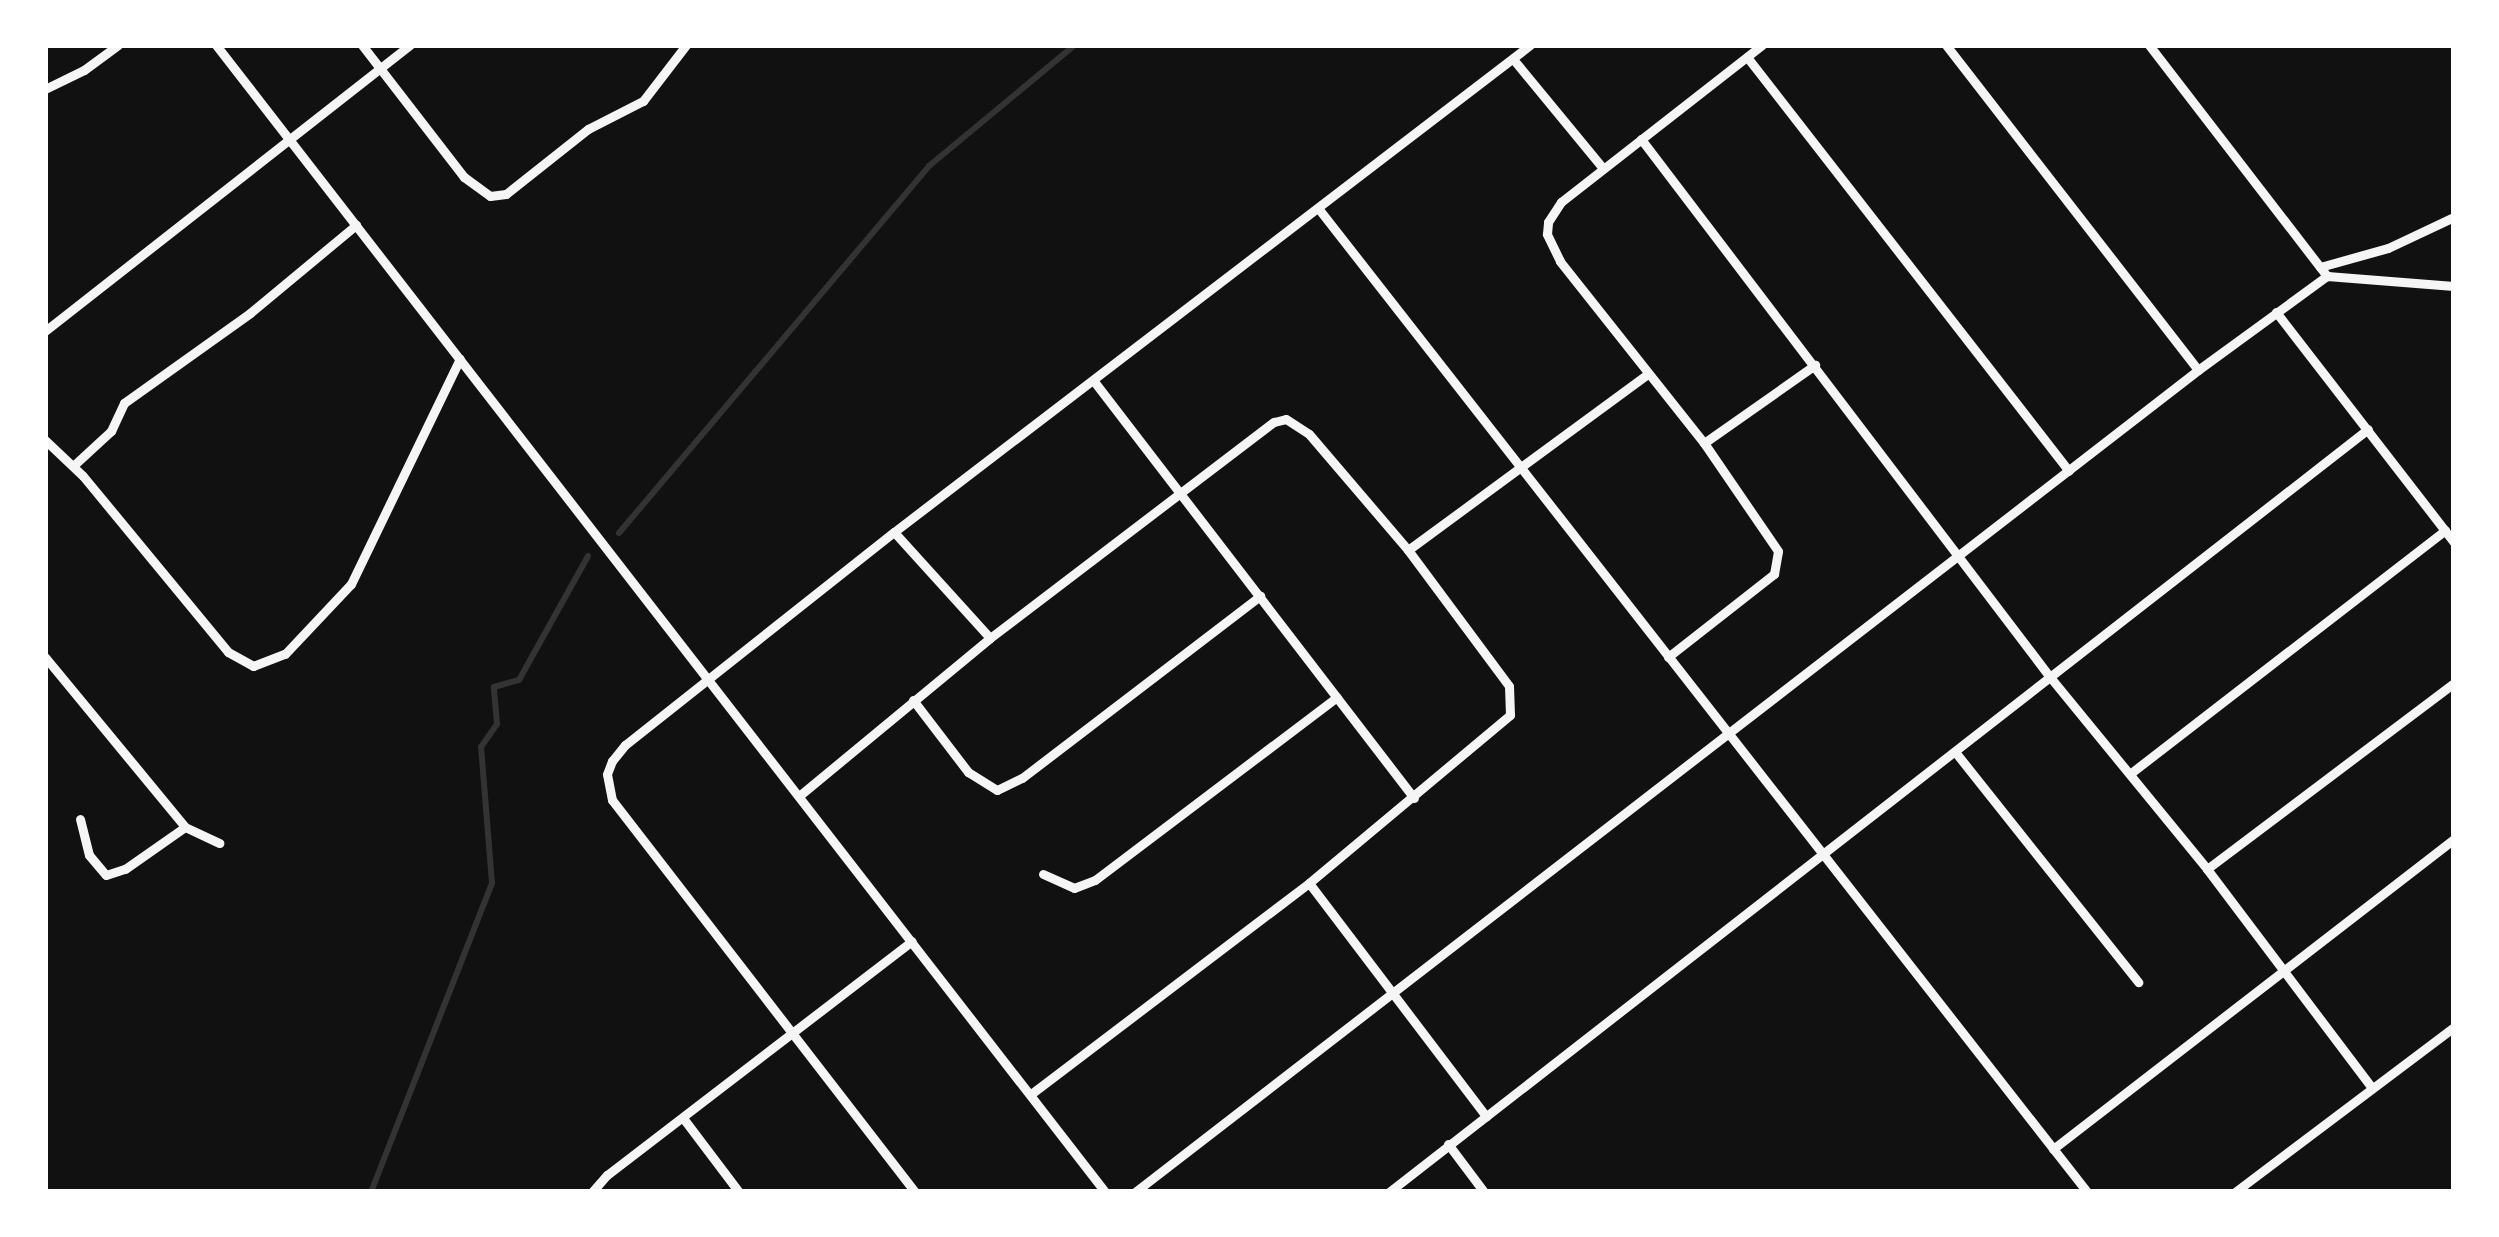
<!DOCTYPE html>
<html>
<head>
<meta charset="utf-8">
<style>
  body { margin:0 }
  #map { position:relative; width:2499px; height:1237px; overflow:hidden; background:#111; font-family:"IBM Plex Sans",sans-serif }
  div>[style] { position:absolute }
  [style*='--x'] { left:calc(var(--x)*1px); top:calc(var(--y)*1px); width:calc(var(--w)*1px); rotate:calc(var(--a)*1deg) }
  .stream>* { height:6px; margin:-3px; padding:0 3px; transform-origin:3px; border-radius:3px; background:#333 }
  .minor>* { height:9px; margin:-4.5px; padding:0 4.5px; transform-origin:4.5px; border-radius:4.5px; background:#f5f5f5 }
  span { translate:-50% -50%; white-space:nowrap; text-align:center; line-height:1.15; -webkit-text-stroke:12px #fff; paint-order:stroke }
  .frame { position:absolute; inset:0; border:48px solid #fff; pointer-events:none }
</style>
</head>
<body>
<div id="map">
  <div class="stream">
    <i style="--x:619;--y:533;--w:480;--a:-49.8"></i>
    <i style="--x:929;--y:166;--w:190;--a:-39.7"></i>
    <i style="--x:371;--y:1192;--w:332;--a:-68.6"></i>
    <i style="--x:492;--y:883;--w:136;--a:-94.6"></i>
    <i style="--x:481;--y:747;--w:28;--a:-55"></i>
    <i style="--x:497;--y:724;--w:37;--a:-95"></i>
    <i style="--x:494;--y:687;--w:26;--a:-16"></i>
    <i style="--x:519;--y:680;--w:142;--a:-60.9"></i>
  </div>
  <div class="minor">
    <i style="--x:216;--y:45;--w:1451;--a:52.22"></i>
    <i style="--x:362;--y:45;--w:167;--a:52.3"></i>
    <i style="--x:464;--y:177;--w:32;--a:36"></i>
    <i style="--x:490;--y:196;--w:16;--a:-7"></i>
    <i style="--x:506;--y:194;--w:105;--a:-38.4"></i>
    <i style="--x:588;--y:129;--w:62;--a:-27"></i>
    <i style="--x:643;--y:101;--w:71;--a:-52.5"></i>
    <i style="--x:1946;--y:45;--w:411;--a:52.2"></i>
    <i style="--x:2149;--y:45;--w:292;--a:52.4"></i>
    <i style="--x:1747;--y:57;--w:524;--a:52.13"></i>
    <i style="--x:1513;--y:59;--w:140;--a:50.5"></i>
    <i style="--x:45;--y:89;--w:43;--a:-26"></i>
    <i style="--x:84;--y:70;--w:42;--a:-36.3"></i>
    <i style="--x:1641;--y:139;--w:676;--a:52.76"></i>
    <i style="--x:2050;--y:677;--w:248;--a:50.7"></i>
    <i style="--x:2207;--y:869;--w:274;--a:53"></i>
    <i style="--x:1318;--y:208;--w:1249;--a:51.99"></i>
    <i style="--x:2320;--y:267;--w:71;--a:-15.6"></i>
    <i style="--x:2388;--y:248;--w:73;--a:-25.2"></i>
    <i style="--x:2327;--y:276;--w:127;--a:4.5"></i>
    <i style="--x:2276;--y:312;--w:291;--a:52.3"></i>
    <i style="--x:45;--y:331;--w:464;--a:-38.1"></i>
    <i style="--x:1093;--y:380;--w:527;--a:52.48"></i>
    <i style="--x:45;--y:440;--w:52;--a:43.5"></i>
    <i style="--x:83;--y:476;--w:228;--a:50.5"></i>
    <i style="--x:228;--y:652;--w:29;--a:29"></i>
    <i style="--x:253;--y:666;--w:34;--a:-21"></i>
    <i style="--x:285;--y:654;--w:96;--a:-46.7"></i>
    <i style="--x:351;--y:584;--w:250;--a:-64.2"></i>
    <i style="--x:1704;--y:443;--w:136;--a:-35.1"></i>
    <i style="--x:73;--y:466;--w:52;--a:-42.6"></i>
    <i style="--x:111;--y:431;--w:31;--a:-65"></i>
    <i style="--x:124;--y:403;--w:155;--a:-35.5"></i>
    <i style="--x:250;--y:313;--w:138;--a:-39.7"></i>
    <i style="--x:894;--y:532;--w:143;--a:47.8"></i>
    <i style="--x:1408;--y:550;--w:298;--a:-36.3"></i>
    <i style="--x:45;--y:657;--w:220;--a:50.5"></i>
    <i style="--x:185;--y:827;--w:38;--a:25"></i>
    <i style="--x:1668;--y:657;--w:135;--a:-38.1"></i>
    <i style="--x:1774;--y:574;--w:23;--a:-80"></i>
    <i style="--x:1778;--y:551;--w:131;--a:-124.4"></i>
    <i style="--x:1704;--y:443;--w:232;--a:-128.4"></i>
    <i style="--x:1560;--y:261;--w:30;--a:-116"></i>
    <i style="--x:1547;--y:234;--w:12;--a:-85"></i>
    <i style="--x:1548;--y:222;--w:24;--a:-57"></i>
    <i style="--x:1561;--y:202;--w:255;--a:-38"></i>
    <i style="--x:913;--y:700;--w:91;--a:52.6"></i>
    <i style="--x:968;--y:772;--w:34;--a:32"></i>
    <i style="--x:997;--y:790;--w:28;--a:-26"></i>
    <i style="--x:1022;--y:778;--w:300;--a:-37.4"></i>
    <i style="--x:1956;--y:753;--w:293;--a:51.5"></i>
    <i style="--x:2131;--y:773;--w:397;--a:-37.7"></i>
    <i style="--x:799;--y:796;--w:248;--a:-39.6"></i>
    <i style="--x:990;--y:638;--w:357;--a:-37.3"></i>
    <i style="--x:1274;--y:422;--w:12;--a:-14"></i>
    <i style="--x:1286;--y:419;--w:27;--a:33"></i>
    <i style="--x:1309;--y:434;--w:153;--a:49.5"></i>
    <i style="--x:1408;--y:550;--w:169;--a:53.4"></i>
    <i style="--x:1509;--y:686;--w:29;--a:88"></i>
    <i style="--x:1510;--y:715;--w:262;--a:140.1"></i>
    <i style="--x:1309;--y:883;--w:350;--a:142.8"></i>
    <i style="--x:80;--y:819;--w:37;--a:76"></i>
    <i style="--x:89;--y:855;--w:26;--a:50"></i>
    <i style="--x:106;--y:875;--w:20;--a:-18"></i>
    <i style="--x:125;--y:869;--w:73;--a:-35"></i>
    <i style="--x:2207;--y:869;--w:309;--a:-37"></i>
    <i style="--x:1043;--y:874;--w:34;--a:24"></i>
    <i style="--x:1074;--y:888;--w:22;--a:-21"></i>
    <i style="--x:1095;--y:880;--w:303;--a:-37.1"></i>
    <i style="--x:1309;--y:883;--w:293;--a:52.8"></i>
    <i style="--x:683;--y:1118;--w:93;--a:52.9"></i>
    <i style="--x:1448;--y:1144;--w:60;--a:53.1"></i>
    <i style="--x:2053;--y:1149;--w:507;--a:-37.71"></i>
    <i style="--x:592;--y:1192;--w:23;--a:-49"></i>
    <i style="--x:607;--y:1175;--w:384;--a:-37.5"></i>
    <i style="--x:915;--y:1192;--w:495;--a:-127.7"></i>
    <i style="--x:612;--y:800;--w:26;--a:-101"></i>
    <i style="--x:607;--y:774;--w:14;--a:-69"></i>
    <i style="--x:612;--y:761;--w:21;--a:-51"></i>
    <i style="--x:625;--y:745;--w:343;--a:-38.4"></i>
    <i style="--x:894;--y:532;--w:801;--a:-37.44"></i>
    <i style="--x:1135;--y:1192;--w:1344;--a:-37.71"></i>
    <i style="--x:2198;--y:370;--w:160;--a:-36.1"></i>
    <i style="--x:1389;--y:1192;--w:1241;--a:-37.93"></i>
    <i style="--x:2235;--y:1192;--w:274;--a:-37"></i>
  </div>
  <div class="frame"></div>
</div>
</body>
</html>
